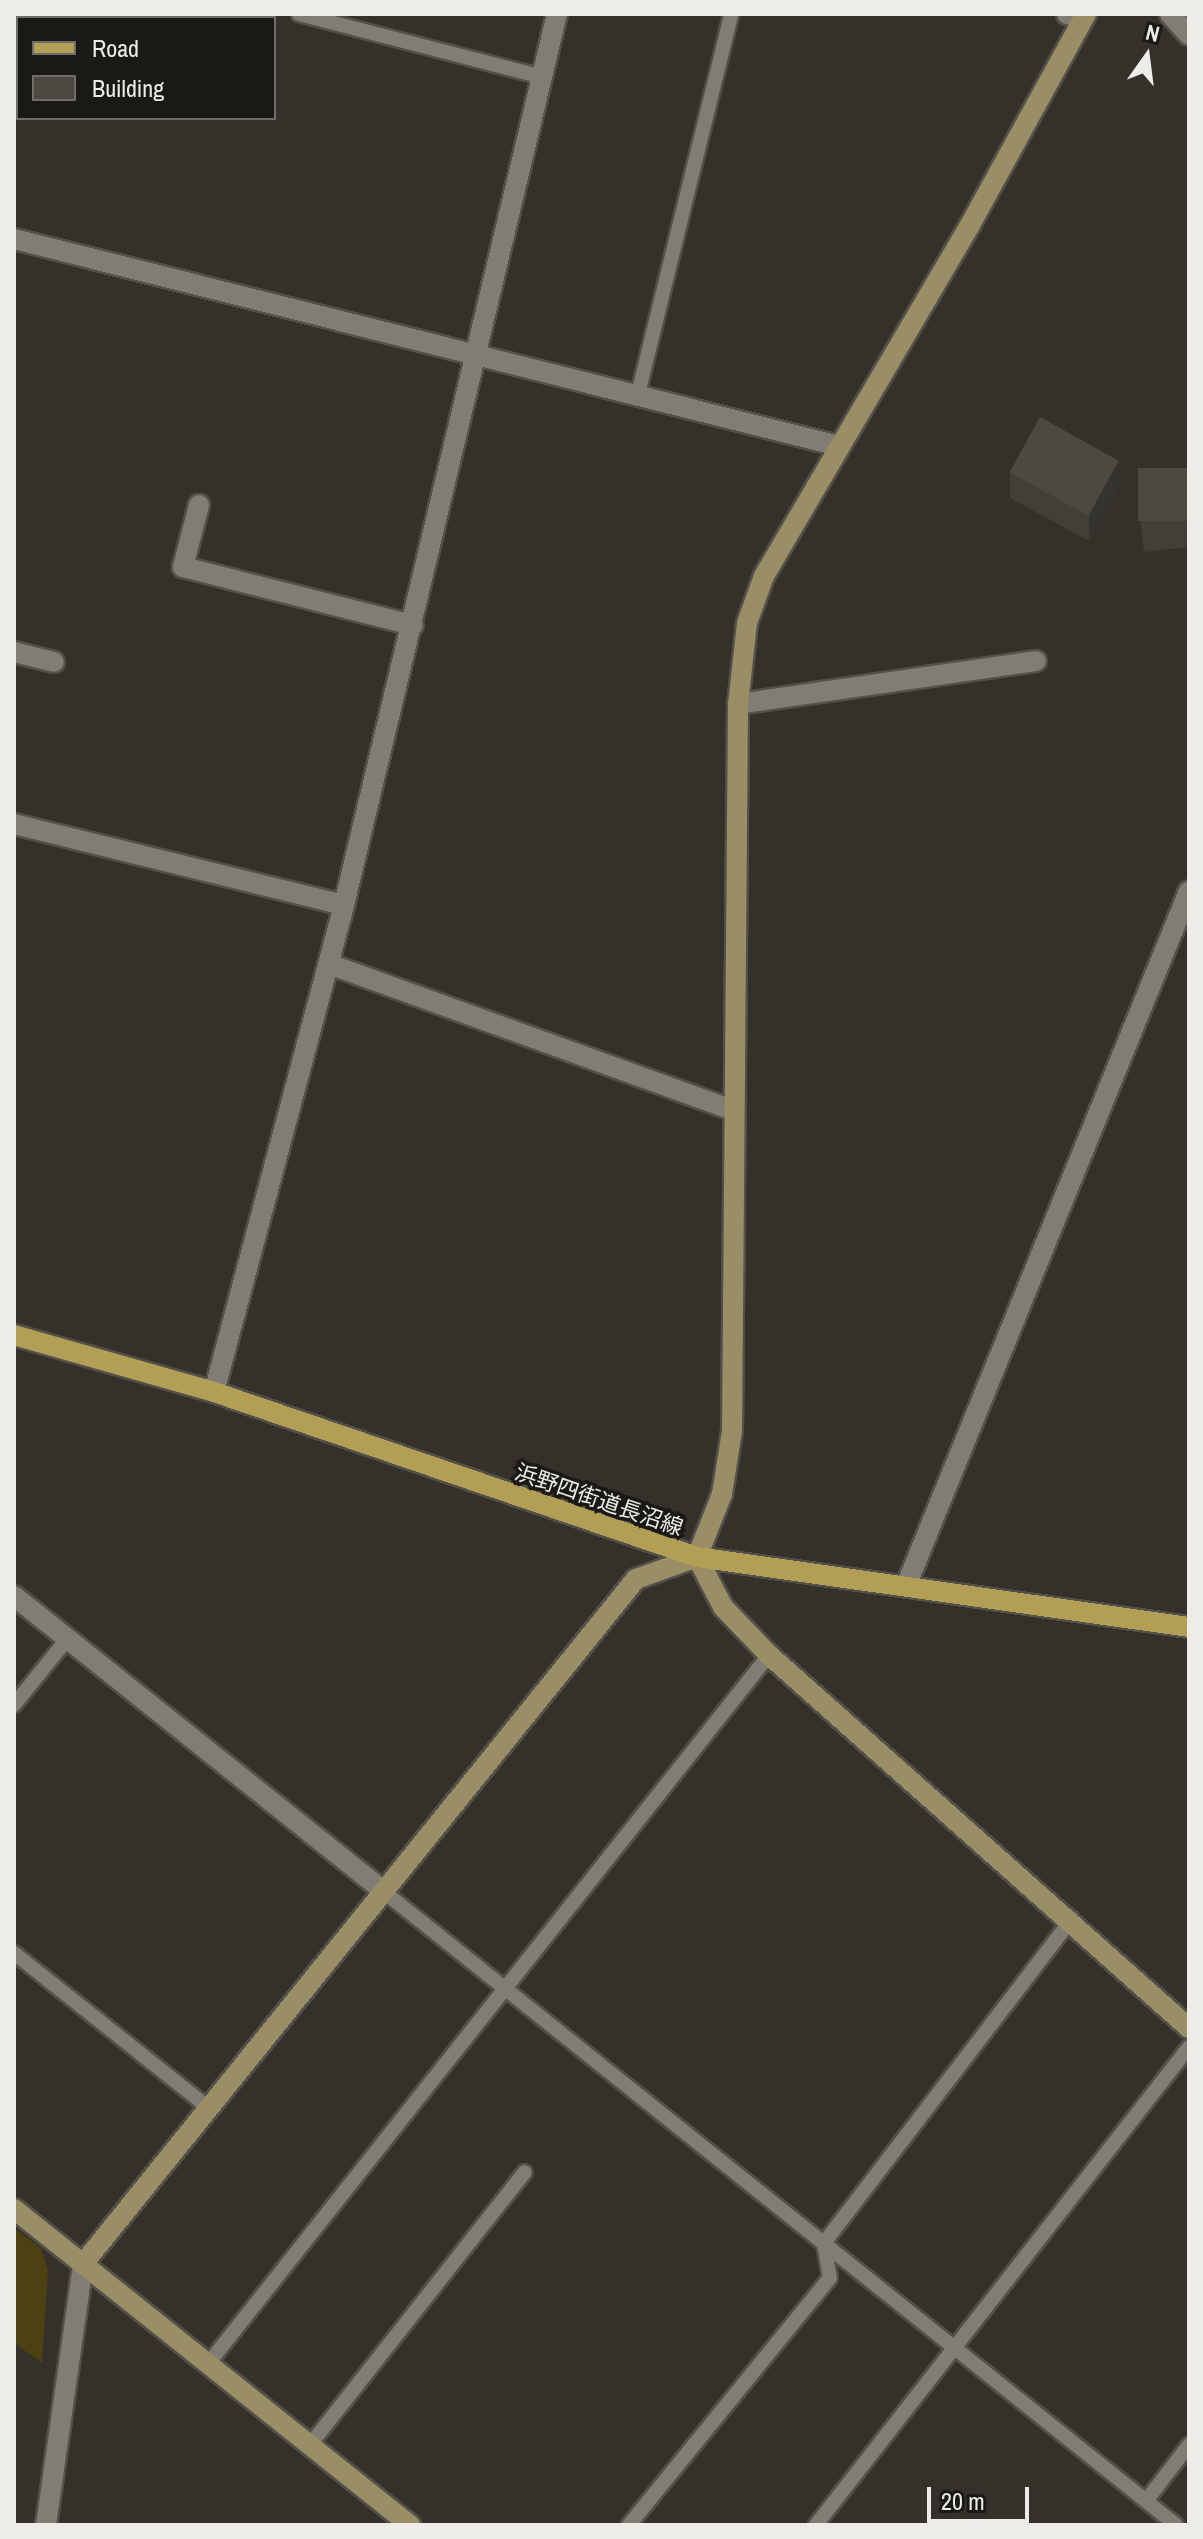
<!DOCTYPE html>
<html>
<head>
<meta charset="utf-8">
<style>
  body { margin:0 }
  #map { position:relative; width:1203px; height:2539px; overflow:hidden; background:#333129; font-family:"Archivo Narrow","Noto Sans JP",sans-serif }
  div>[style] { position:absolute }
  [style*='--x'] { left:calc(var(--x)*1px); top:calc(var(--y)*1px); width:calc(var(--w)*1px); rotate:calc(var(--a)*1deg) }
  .green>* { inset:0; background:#4d4011 }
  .roads { filter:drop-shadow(2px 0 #525049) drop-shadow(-2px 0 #525049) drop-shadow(0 2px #525049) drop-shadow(0 -2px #525049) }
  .lane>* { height:14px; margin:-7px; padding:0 7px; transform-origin:7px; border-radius:7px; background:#807d74 }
  .street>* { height:20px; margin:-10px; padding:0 10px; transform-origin:10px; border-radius:10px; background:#807d74 }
  .secondary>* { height:20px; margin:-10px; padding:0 10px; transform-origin:10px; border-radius:10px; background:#998e65 }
  .primary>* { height:20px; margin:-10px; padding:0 10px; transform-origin:10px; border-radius:10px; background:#b29f55 }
  .wall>* { inset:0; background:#413f38 }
  .shaded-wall>* { inset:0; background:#35332e }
  .building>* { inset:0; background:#4c4941; transform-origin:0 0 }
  span { translate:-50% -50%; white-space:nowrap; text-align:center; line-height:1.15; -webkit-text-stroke:7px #1a1915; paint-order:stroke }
  .street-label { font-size:22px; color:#edece7 }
  .frame { position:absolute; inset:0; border:16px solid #edece7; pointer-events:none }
  .legend { position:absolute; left:16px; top:16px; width:260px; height:104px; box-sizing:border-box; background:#1a1915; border:2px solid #6e6d69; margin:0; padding:10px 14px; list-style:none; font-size:24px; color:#edece7 }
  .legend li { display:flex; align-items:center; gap:16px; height:40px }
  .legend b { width:40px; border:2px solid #6e6d69 }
  .north { position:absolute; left:1107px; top:16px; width:80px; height:80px; -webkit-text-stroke:6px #1a1915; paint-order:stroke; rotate:14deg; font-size:22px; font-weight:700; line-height:32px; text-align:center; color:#edece7 }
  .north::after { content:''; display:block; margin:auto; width:28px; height:36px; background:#edece7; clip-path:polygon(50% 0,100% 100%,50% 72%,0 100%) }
  .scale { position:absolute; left:927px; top:2487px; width:102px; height:36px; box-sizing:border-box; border:4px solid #edece7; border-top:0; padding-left:10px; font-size:24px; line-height:28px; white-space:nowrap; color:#edece7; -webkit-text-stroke:6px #1a1915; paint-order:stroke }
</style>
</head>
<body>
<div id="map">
  <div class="green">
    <i style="clip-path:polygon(14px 2228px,41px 2248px,48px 2271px,42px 2363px,14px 2343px)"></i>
  </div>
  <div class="roads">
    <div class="lane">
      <i style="--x:299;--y:14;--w:251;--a:14.5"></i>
      <i style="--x:638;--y:394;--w:391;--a:-76.2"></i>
      <i style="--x:14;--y:1705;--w:86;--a:-51.1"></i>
      <i style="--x:383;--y:1891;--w:1015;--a:38.64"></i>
      <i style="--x:14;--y:1953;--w:249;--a:38.5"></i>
      <i style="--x:208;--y:2364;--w:904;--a:-51.65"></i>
      <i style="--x:310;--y:2445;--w:347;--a:-51.8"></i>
      <i style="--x:1146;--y:2501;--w:71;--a:-52.5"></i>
      <i style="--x:629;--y:2525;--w:318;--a:-50.9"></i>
      <i style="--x:830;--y:2278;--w:36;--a:-100"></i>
      <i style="--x:824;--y:2243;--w:408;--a:-52.6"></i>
      <i style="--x:816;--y:2525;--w:606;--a:-52.03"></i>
    </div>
    <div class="street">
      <i style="--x:1067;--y:14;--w:16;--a:14"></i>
      <i style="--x:1170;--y:14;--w:28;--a:48"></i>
      <i style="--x:14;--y:239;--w:851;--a:14.09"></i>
      <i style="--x:199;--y:505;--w:64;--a:104.5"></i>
      <i style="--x:183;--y:567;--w:237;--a:14.2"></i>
      <i style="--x:14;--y:652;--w:41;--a:14"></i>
      <i style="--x:738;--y:704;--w:301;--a:-8.2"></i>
      <i style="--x:14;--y:824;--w:340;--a:13.8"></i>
      <i style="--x:329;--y:964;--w:429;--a:19.9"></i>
      <i style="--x:214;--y:1392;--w:504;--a:-75.05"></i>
      <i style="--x:344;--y:905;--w:916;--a:-76.56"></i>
      <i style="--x:906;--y:1586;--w:750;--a:-67.84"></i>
      <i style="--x:14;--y:1596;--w:472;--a:38.6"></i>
      <i style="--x:46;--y:2525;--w:264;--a:-81.9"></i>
    </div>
    <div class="secondary">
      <i style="--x:1086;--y:14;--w:241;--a:118.8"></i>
      <i style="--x:970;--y:225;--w:407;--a:120.4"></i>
      <i style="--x:764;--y:576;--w:50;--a:109.9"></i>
      <i style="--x:747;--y:623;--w:81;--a:96.3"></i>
      <i style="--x:738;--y:704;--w:727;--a:90.47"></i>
      <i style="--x:732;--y:1431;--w:64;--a:99"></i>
      <i style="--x:722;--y:1494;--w:68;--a:111.6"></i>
      <i style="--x:697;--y:1557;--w:56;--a:62.5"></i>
      <i style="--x:723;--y:1607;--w:66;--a:46.2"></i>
      <i style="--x:769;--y:1655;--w:562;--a:41.61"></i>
      <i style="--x:14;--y:2209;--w:507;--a:38.59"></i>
      <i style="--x:83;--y:2264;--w:880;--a:-51.09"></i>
      <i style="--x:636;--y:1579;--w:65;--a:-19.8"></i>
    </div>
    <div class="primary">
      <i style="--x:14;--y:1335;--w:208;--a:15.9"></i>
      <i style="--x:214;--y:1392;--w:510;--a:18.86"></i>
      <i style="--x:697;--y:1557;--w:497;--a:8.1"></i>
    </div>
  </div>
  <div class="wall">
    <i style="clip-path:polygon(1189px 468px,1189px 547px,1144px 552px,1138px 499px,1138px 473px)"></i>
    <i style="clip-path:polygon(1010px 472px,1119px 487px,1089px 541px,1010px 498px)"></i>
  </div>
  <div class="shaded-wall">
    <i style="clip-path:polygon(1119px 460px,1119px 487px,1089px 541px,1089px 515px)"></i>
  </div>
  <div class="building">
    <i style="left:1040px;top:417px;width:90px;height:63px;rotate:29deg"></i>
    <i style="left:1189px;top:468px;width:53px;height:51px;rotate:90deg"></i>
  </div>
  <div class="street-label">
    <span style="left:599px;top:1500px;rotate:19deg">浜野四街道長沼線</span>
  </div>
  <div class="frame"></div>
  <ul class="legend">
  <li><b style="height:10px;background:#b29f55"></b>Road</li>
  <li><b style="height:22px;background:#4c4941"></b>Building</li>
  </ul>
  <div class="north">N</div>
  <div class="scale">20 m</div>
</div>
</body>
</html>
